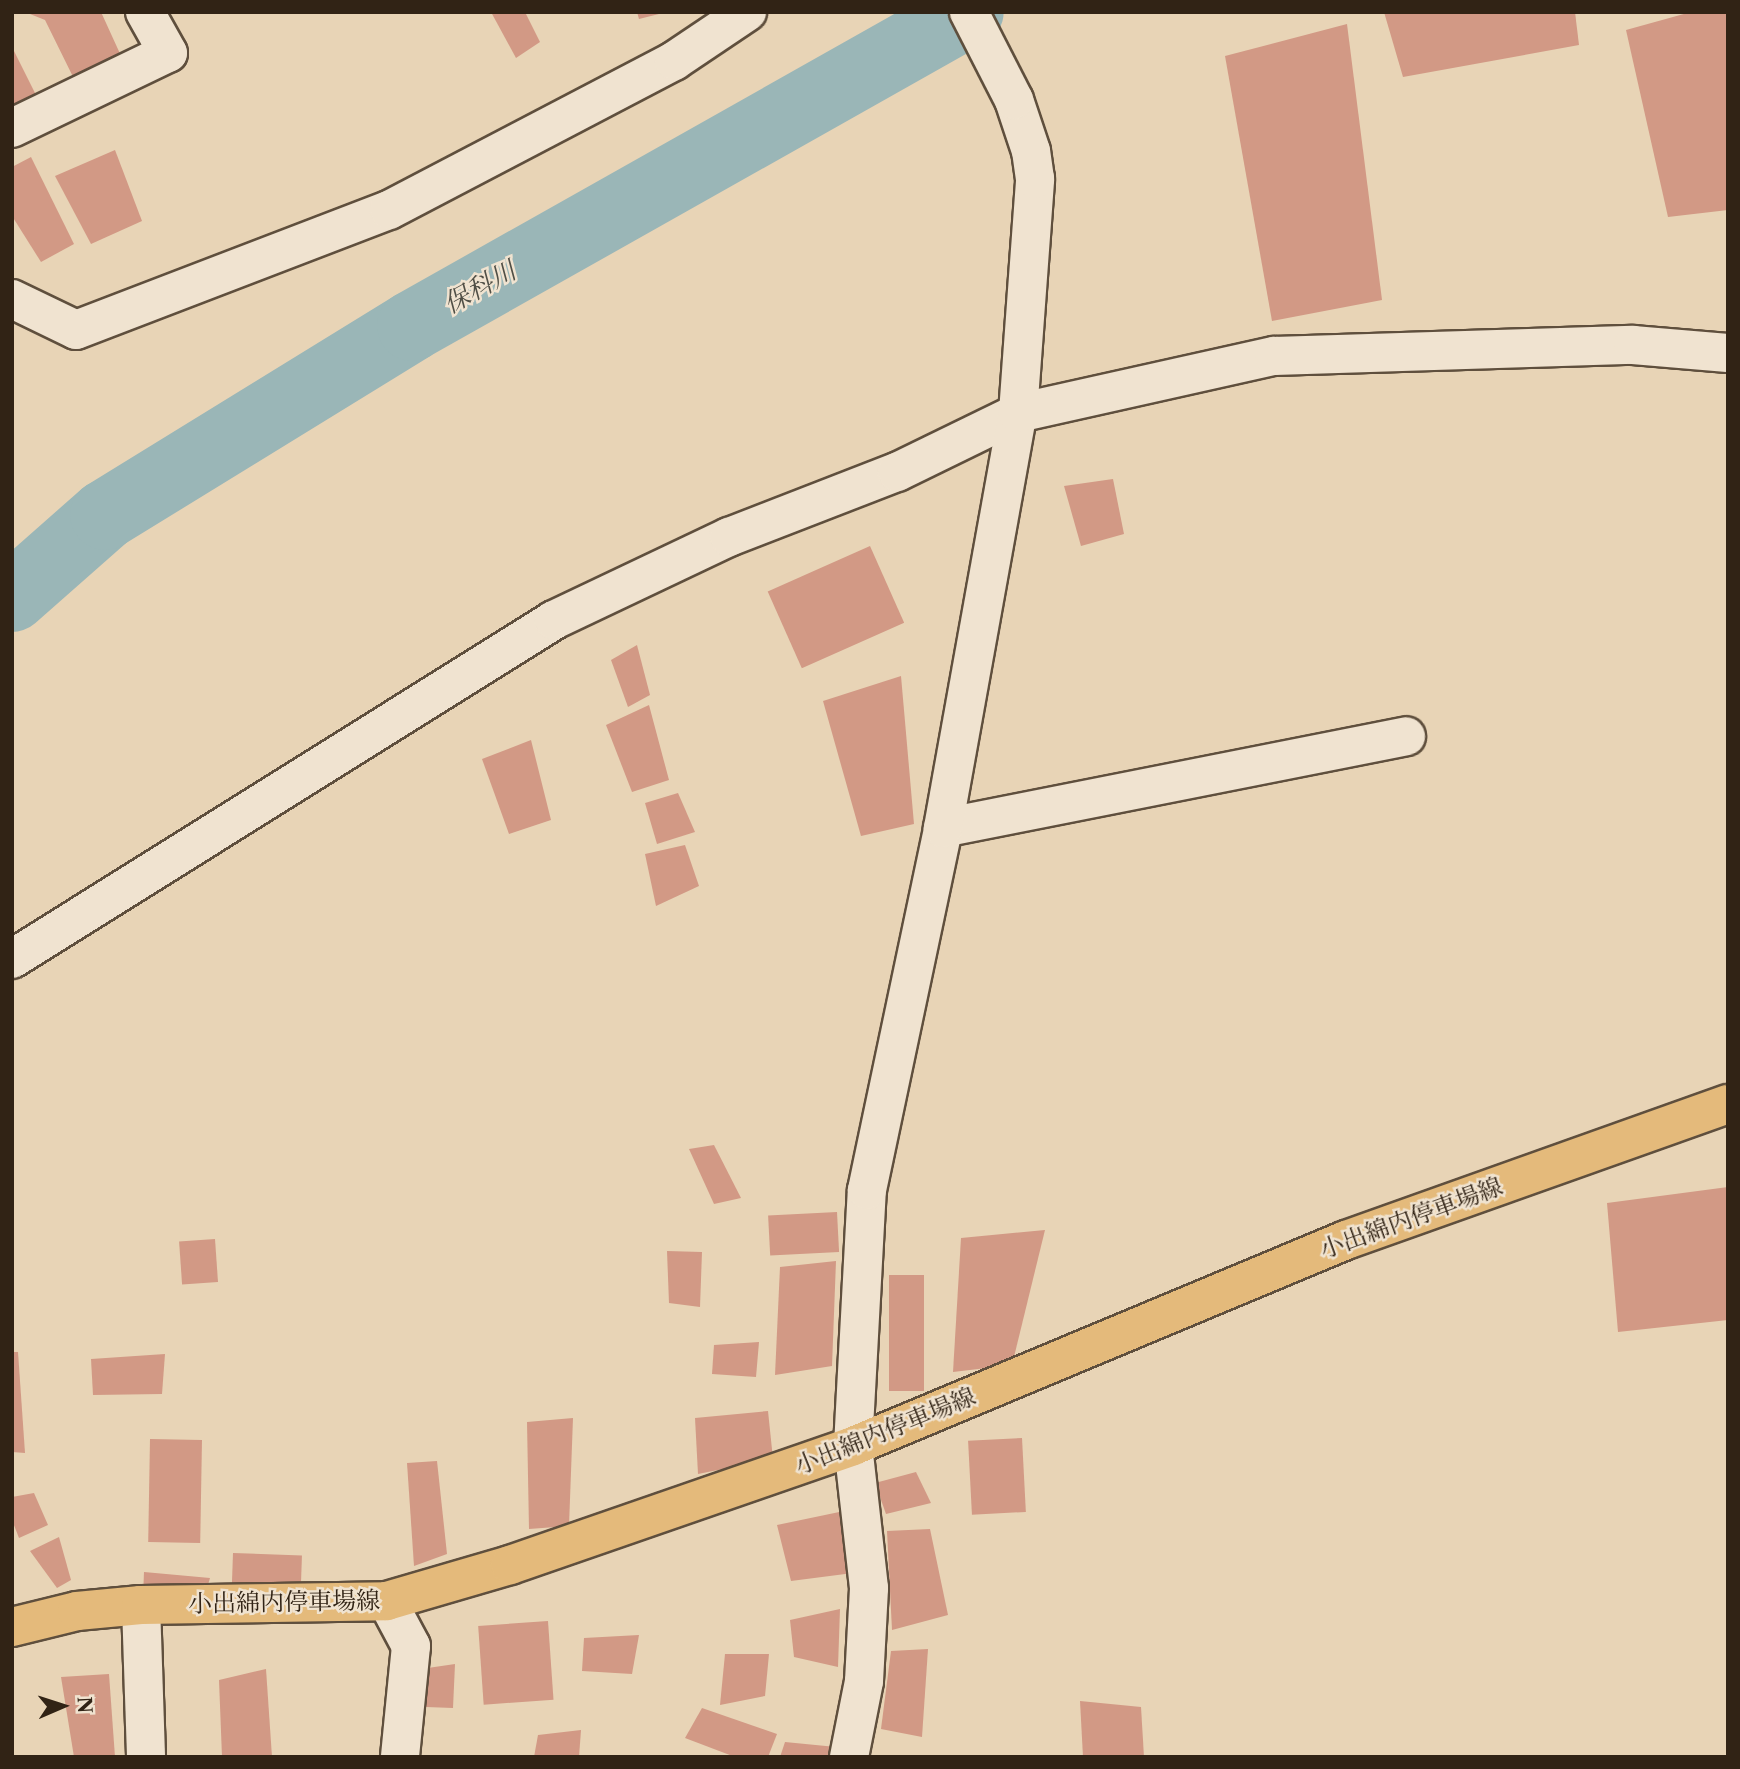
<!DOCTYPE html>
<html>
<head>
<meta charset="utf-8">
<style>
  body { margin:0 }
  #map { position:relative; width:1740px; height:1769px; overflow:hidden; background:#e8d4b6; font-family:"Libre Caslon Text","Noto Serif JP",serif }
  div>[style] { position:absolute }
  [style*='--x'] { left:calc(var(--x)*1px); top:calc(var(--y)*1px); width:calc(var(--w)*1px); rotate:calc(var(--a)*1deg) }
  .river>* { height:70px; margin:-35px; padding:0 35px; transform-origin:35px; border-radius:35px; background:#9ab6b7 }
  .building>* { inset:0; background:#d29985; transform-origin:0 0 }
  .roads { filter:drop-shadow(2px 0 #5f4f3d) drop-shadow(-2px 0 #5f4f3d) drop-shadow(0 2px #5f4f3d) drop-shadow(0 -2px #5f4f3d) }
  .minor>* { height:38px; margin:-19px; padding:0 19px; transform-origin:19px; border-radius:19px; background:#f0e3d0 }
  .major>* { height:38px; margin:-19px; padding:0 19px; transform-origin:19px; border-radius:19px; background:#e4ba7b }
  span { translate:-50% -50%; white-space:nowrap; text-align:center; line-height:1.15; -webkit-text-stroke:5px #f0e3d0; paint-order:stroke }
  .street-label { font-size:24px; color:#312315 }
  .water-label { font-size:26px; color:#504f46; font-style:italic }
  .frame { position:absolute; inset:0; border:14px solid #312315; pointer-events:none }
  .north { position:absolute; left:28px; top:1671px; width:70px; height:70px; -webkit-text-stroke:5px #f0e3d0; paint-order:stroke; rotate:87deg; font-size:19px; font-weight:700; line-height:28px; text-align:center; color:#312315 }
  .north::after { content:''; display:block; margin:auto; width:24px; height:32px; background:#312315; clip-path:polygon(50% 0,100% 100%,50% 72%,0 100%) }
</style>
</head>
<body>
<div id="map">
  <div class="river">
    <i style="--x:12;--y:597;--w:124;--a:-41.4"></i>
    <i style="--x:105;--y:515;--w:361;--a:-31.6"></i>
    <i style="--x:412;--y:326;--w:639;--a:-29.41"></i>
  </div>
  <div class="building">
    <i style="clip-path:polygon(101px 12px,122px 58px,79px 89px,45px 20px,25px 12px)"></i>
    <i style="clip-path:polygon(491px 12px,525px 12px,540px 42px,516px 58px)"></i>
    <i style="clip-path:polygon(637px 12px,663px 12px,663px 13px,639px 19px)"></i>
    <i style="clip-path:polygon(1384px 12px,1575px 12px,1579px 45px,1403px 77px)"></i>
    <i style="clip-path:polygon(1691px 12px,1728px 12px,1728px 210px,1668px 217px,1626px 30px)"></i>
    <i style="clip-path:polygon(1347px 24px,1382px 300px,1272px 321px,1225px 56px)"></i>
    <i style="clip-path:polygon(12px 47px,41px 105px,12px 116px)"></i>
    <i style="clip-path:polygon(115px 150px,142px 221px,91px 244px,55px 176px)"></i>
    <i style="clip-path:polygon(31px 157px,74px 244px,41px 262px,12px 216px,12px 167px)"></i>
    <i style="clip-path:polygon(1113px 479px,1124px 534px,1081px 546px,1064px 486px)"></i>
    <i style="left:870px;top:546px;width:84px;height:112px;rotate:66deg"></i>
    <i style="clip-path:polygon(637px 645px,650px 695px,628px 707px,611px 660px)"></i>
    <i style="clip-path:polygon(901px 676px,914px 824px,861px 836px,823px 701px)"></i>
    <i style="clip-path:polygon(649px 705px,669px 780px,632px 792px,606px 725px)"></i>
    <i style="clip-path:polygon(531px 740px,551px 820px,509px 834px,482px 759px)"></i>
    <i style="clip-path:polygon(678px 793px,695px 832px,657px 844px,645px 803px)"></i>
    <i style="clip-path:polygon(685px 845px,699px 886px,656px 906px,645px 854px)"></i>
    <i style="clip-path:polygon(714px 1145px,741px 1198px,714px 1204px,689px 1149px)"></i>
    <i style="clip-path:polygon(1728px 1187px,1728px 1320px,1618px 1332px,1607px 1203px)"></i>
    <i style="left:837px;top:1212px;width:40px;height:69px;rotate:87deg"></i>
    <i style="clip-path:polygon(1045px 1230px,1012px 1365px,953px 1372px,961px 1238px)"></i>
    <i style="left:215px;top:1239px;width:43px;height:36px;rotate:86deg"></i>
    <i style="clip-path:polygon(667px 1251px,702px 1252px,700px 1307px,669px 1303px)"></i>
    <i style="clip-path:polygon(836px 1261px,832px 1366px,775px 1375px,780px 1267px)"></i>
    <i style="left:924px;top:1275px;width:116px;height:35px;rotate:90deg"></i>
    <i style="clip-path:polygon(759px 1342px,756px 1377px,712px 1374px,714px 1345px)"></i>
    <i style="clip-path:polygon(12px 1352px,18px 1352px,25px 1453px,12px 1452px)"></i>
    <i style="clip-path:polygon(165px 1354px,162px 1394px,93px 1395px,91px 1359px)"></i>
    <i style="clip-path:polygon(768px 1411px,773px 1459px,698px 1474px,695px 1418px)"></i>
    <i style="clip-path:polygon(573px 1418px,569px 1526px,529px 1529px,527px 1422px)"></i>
    <i style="left:1022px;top:1438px;width:74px;height:54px;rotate:87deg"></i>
    <i style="left:150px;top:1439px;width:52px;height:103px;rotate:1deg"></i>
    <i style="clip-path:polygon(437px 1461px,447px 1554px,414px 1566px,407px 1463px)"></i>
    <i style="clip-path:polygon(916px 1472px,931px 1503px,886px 1514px,875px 1483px)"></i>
    <i style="clip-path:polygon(34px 1493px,48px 1525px,19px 1538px,12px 1520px,12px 1497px)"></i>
    <i style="clip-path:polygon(844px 1511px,853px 1573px,791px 1581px,777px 1525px)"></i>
    <i style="clip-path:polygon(930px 1529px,948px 1615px,892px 1630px,887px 1531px)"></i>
    <i style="clip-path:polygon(59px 1537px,71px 1580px,57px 1588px,30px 1551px)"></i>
    <i style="left:233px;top:1553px;width:69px;height:39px;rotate:2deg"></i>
    <i style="clip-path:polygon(144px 1572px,210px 1578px,205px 1595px,143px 1597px)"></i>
    <i style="clip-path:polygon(840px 1609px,838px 1667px,794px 1657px,790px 1620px)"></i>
    <i style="left:548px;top:1621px;width:79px;height:70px;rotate:86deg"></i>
    <i style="clip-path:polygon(639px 1635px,632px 1674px,582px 1671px,584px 1638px)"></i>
    <i style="clip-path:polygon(928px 1649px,922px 1737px,881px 1729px,891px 1651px)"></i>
    <i style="clip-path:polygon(725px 1654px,769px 1654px,765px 1696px,720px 1705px)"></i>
    <i style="clip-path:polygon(455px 1664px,453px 1708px,426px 1707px,421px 1669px)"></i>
    <i style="clip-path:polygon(266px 1669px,272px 1757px,222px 1757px,219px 1680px)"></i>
    <i style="clip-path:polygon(109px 1674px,115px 1757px,74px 1757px,61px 1677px)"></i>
    <i style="clip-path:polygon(1080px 1701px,1141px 1707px,1144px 1757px,1083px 1757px)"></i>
    <i style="clip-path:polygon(702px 1708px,777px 1734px,768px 1757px,735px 1757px,685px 1738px)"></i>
    <i style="clip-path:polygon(581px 1730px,579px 1757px,534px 1757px,538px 1735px)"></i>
    <i style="clip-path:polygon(785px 1742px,836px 1747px,834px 1757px,780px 1757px)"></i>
  </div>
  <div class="roads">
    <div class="minor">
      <i style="--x:12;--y:128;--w:173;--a:-25.7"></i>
      <i style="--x:168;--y:53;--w:47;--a:-119.3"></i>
      <i style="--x:12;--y:299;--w:71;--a:25.8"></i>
      <i style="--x:76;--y:330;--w:335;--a:-21"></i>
      <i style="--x:389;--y:210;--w:322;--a:-27.6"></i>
      <i style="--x:674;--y:61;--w:88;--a:-33.9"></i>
      <i style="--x:943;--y:828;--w:472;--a:-11.2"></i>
      <i style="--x:12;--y:959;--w:639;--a:-32.02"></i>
      <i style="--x:554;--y:620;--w:194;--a:-25.4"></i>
      <i style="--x:729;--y:537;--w:180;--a:-21.2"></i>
      <i style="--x:897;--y:472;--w:135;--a:-26"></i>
      <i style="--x:1018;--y:413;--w:262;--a:-12.6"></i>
      <i style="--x:1274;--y:356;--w:359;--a:-1.8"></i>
      <i style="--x:1633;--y:345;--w:95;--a:4.8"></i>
      <i style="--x:387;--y:1601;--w:51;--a:61.9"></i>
      <i style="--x:411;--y:1646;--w:112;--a:95.7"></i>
      <i style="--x:141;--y:1605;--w:152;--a:88.1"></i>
      <i style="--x:849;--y:1757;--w:77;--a:-78.8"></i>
      <i style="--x:864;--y:1681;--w:93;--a:-86.9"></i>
      <i style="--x:869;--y:1588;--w:143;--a:-96.4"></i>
      <i style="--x:853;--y:1446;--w:256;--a:-86.9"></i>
      <i style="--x:867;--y:1190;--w:370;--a:-78.1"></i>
      <i style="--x:943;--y:828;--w:422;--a:-79.8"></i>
      <i style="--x:1018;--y:413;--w:235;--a:-85.8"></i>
      <i style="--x:1035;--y:179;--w:28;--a:-98"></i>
      <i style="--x:1031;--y:151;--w:54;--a:-108.4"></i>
      <i style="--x:1014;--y:100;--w:99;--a:-117.1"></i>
    </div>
    <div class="major">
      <i style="--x:12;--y:1627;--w:67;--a:-13.8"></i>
      <i style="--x:77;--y:1611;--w:64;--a:-5.4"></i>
      <i style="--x:141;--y:1605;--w:246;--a:-0.9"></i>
      <i style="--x:387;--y:1601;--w:128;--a:-16.3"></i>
      <i style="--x:510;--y:1565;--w:363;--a:-19.1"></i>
      <i style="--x:853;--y:1446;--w:534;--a:-22.68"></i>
      <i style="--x:1346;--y:1240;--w:405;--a:-19.6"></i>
    </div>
  </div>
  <div class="street-label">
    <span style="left:1411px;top:1218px;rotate:-20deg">小出綿内停車場線</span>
    <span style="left:885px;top:1431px;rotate:-22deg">小出綿内停車場線</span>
    <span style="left:284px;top:1602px;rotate:-1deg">小出綿内停車場線</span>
  </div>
  <div class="water-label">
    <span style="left:480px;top:288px;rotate:-29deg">保科川</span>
  </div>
  <div class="frame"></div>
  <div class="north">N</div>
</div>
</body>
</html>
